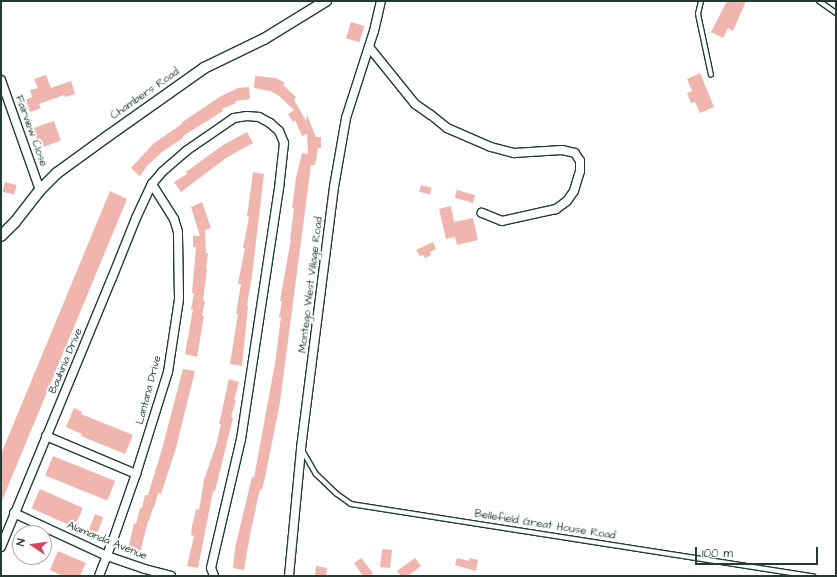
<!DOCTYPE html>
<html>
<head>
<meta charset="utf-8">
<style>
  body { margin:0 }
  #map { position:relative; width:837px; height:577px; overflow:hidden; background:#fff; font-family:"Architects Daughter",sans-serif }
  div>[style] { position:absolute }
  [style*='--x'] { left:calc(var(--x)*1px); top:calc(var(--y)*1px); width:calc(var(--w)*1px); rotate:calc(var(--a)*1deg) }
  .building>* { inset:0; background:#f0b5ad; transform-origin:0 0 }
  .roads { filter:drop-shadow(1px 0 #1f3d34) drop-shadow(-1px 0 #1f3d34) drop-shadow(0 1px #1f3d34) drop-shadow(0 -1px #1f3d34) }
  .service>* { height:4px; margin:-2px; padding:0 2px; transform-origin:2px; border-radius:2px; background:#fff }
  .minor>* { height:8px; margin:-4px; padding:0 4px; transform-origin:4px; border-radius:4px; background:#fff }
  .tertiary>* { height:10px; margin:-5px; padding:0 5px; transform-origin:5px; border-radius:5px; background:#fff }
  span { translate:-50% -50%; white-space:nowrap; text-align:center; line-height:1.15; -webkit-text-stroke:4px #fff; paint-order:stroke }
  .street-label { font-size:11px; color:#1f3d34 }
  .frame { position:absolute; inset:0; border:2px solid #1f3d34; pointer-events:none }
  .north { position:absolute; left:12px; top:525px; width:40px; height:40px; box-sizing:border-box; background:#fff; border:1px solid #a5b1ae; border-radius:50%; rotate:283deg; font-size:11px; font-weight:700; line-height:16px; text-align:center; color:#1f3d34 }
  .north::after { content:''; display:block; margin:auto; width:14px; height:18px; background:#d1495b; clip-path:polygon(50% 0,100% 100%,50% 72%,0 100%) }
  .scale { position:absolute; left:695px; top:547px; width:123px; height:18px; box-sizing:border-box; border:2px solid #1f3d34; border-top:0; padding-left:5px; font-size:12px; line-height:14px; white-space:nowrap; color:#1f3d34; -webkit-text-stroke:3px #fff; paint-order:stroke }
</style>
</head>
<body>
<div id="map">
  <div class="building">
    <i style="clip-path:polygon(727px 1px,746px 1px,733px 31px,728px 28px,723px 38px,711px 32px)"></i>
    <i style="left:351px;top:22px;width:14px;height:17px;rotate:17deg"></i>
    <i style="clip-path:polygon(700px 73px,714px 107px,700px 113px,695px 102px,691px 103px,687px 93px,692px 91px,687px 79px)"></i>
    <i style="clip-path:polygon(46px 75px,51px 88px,71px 81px,75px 94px,65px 97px,64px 95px,39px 104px,41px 108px,30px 112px,25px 100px,32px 97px,30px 90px,38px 88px,34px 79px)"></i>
    <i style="clip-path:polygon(255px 76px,276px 78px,285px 83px,283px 85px,296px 97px,294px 100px,306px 121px,307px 115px,316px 137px,321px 137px,321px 148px,318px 148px,315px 165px,311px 165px,280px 402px,266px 473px,262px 490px,260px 489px,250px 535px,244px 570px,233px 568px,235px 548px,252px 477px,254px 478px,275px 363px,281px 317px,279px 317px,282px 301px,280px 301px,291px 239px,290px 239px,294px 208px,292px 208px,296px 178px,302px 153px,308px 154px,307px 134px,302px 136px,295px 120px,293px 122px,288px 114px,294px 110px,278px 95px,270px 91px,254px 88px)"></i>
    <i style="clip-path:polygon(249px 87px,250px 99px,235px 101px,236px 103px,222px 109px,223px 111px,183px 136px,183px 138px,162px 152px,147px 166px,140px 176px,131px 168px,154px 143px,182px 124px,181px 123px,221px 96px,238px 88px)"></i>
    <i style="left:54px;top:121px;width:21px;height:22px;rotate:71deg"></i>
    <i style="clip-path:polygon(247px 132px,253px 143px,226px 158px,181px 192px,174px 182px,187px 174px,186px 172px,223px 145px)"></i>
    <i style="clip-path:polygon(253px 172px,264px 174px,252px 276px,247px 305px,248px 306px,242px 366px,230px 364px,238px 314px,236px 314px,241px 284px,238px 284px,245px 248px,243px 248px,249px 217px,247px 216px)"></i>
    <i style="left:5px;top:182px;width:12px;height:10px;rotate:14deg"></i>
    <i style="left:421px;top:185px;width:11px;height:7px;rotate:15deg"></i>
    <i style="left:457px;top:190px;width:19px;height:8px;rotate:16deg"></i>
    <i style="clip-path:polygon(110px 191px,127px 199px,1px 503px,1px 454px)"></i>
    <i style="clip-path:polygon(202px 202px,211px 228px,205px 230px,206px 253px,208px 253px,206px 269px,207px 269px,203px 301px,205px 301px,202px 316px,204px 316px,197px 357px,185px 354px,193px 309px,191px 309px,194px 293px,192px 293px,196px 247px,193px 247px,193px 236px,200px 236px,191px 207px)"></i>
    <i style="clip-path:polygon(451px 206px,454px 222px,473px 218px,478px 240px,457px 245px,455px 237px,446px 239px,439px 209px)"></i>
    <i style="clip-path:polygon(433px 242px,436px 249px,430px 252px,431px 255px,425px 258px,423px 255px,420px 256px,416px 250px)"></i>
    <i style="clip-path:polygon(183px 369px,195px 371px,176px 448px,161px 494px,158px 493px,154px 508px,153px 508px,149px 521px,148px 521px,140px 553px,128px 550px,134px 523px,136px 524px,140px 508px,142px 508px,145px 495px,148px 495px,162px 449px)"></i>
    <i style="clip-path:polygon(229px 379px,239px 382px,234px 400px,236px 400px,231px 417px,233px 418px,215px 491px,213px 491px,198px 568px,187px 566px,194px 536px,191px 535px,192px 526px,196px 509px,199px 510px,204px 480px,217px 442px,221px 424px,219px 424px)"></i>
    <i style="clip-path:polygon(74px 408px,82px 412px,81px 414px,133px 435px,125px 454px,81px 436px,82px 434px,66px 427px)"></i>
    <i style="left:53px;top:456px;width:67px;height:21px;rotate:22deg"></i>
    <i style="left:40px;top:489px;width:47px;height:21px;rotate:24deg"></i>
    <i style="left:95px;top:514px;width:9px;height:21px;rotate:21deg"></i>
    <i style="clip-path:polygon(20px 537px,20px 557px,13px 554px)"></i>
    <i style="left:382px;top:549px;width:10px;height:18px;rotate:6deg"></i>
    <i style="clip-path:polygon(58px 551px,86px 563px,80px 576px,63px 576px,50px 570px)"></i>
    <i style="clip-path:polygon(21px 557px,42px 557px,39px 565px)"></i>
    <i style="clip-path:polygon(361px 558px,373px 573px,369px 576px,363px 576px,354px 563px)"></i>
    <i style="clip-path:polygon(415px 558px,421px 566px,408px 576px,401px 576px,397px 571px)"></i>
    <i style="clip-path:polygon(457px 558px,469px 561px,470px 558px,478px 560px,476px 571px,455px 565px)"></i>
    <i style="clip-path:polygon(316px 566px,327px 568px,326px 576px,315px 576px)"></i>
  </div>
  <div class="roads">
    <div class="service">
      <i style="--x:701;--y:1;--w:13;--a:103"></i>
      <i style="--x:698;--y:14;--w:62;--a:78"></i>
      <i style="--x:819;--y:1;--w:21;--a:35"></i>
      <i style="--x:302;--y:450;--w:28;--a:60"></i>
      <i style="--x:316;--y:474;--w:29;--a:44"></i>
      <i style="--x:337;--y:494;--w:17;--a:36"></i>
      <i style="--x:351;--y:504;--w:468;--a:8.9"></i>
    </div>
    <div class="minor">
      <i style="--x:369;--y:47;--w:73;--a:51.1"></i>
      <i style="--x:415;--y:104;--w:19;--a:35"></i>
      <i style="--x:431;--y:115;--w:21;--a:39"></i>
      <i style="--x:447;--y:128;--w:48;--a:23.4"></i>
      <i style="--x:491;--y:147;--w:24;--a:15"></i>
      <i style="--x:514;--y:153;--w:48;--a:-3.6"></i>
      <i style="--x:562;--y:150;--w:13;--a:13"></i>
      <i style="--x:575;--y:153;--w:9;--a:58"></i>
      <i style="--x:580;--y:161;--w:10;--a:90"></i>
      <i style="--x:580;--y:171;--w:21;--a:107"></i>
      <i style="--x:574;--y:191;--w:12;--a:125"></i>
      <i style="--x:567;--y:201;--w:14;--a:144"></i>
      <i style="--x:556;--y:209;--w:55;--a:167.5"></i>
      <i style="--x:502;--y:221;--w:22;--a:-158"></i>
      <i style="--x:1;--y:80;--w:117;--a:70.5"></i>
      <i style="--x:46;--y:436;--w:98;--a:22.9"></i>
      <i style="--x:14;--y:513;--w:102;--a:24.8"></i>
      <i style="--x:107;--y:556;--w:40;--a:18.9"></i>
      <i style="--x:145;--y:569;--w:27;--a:15"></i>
      <i style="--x:1;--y:547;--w:291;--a:-67.6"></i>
      <i style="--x:112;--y:278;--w:65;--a:-68.2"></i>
      <i style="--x:136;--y:218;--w:38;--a:-65"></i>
      <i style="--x:152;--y:184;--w:16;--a:-50"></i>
      <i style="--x:162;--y:172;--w:32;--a:-41"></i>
      <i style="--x:186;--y:151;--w:58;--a:-34.5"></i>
      <i style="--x:234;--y:118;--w:13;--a:-9"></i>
      <i style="--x:247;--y:116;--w:12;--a:5"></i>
      <i style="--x:259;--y:117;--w:13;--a:29"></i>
      <i style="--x:270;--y:123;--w:12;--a:42"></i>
      <i style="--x:279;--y:131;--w:13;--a:67"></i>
      <i style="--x:284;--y:143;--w:45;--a:96.3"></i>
      <i style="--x:279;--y:188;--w:254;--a:98.6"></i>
      <i style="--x:241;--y:439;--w:132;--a:103.1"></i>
      <i style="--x:211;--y:568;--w:9;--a:69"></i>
      <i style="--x:99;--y:576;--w:39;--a:-69"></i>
      <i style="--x:113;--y:540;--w:70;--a:-70.8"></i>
      <i style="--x:136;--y:474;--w:107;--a:-72.6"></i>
      <i style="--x:168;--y:372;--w:74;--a:-81.4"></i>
      <i style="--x:179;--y:299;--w:67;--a:-90.9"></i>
      <i style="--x:178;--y:232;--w:14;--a:-107"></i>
      <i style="--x:174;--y:219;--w:41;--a:-122.2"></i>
      <i style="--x:289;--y:576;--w:129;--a:-84.6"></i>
      <i style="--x:301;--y:448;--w:263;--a:-82.8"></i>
      <i style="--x:334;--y:187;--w:70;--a:-80.1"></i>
      <i style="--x:346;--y:118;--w:91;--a:-72.2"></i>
      <i style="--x:374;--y:31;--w:31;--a:-77"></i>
    </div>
    <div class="tertiary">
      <i style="--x:1;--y:236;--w:20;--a:-45"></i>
      <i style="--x:15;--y:222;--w:41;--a:-52"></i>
      <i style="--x:40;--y:190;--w:24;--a:-45"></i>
      <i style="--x:57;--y:173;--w:63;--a:-36"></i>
      <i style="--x:108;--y:136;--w:118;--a:-35.3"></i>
      <i style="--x:204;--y:68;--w:67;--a:-25.8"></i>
      <i style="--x:264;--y:39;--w:73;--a:-31.5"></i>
    </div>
  </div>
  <div class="street-label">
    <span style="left:145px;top:94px;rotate:-35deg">Chambers Road</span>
    <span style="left:31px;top:131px;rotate:70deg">Fairview Close</span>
    <span style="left:311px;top:285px;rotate:-83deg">Montego West Village Road</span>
    <span style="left:66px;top:361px;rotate:-67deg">Bauhinia Drive</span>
    <span style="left:149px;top:390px;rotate:-75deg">Lantana Drive</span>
    <span style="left:545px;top:525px;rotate:9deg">Bellefield Great House Road</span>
    <span style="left:107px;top:541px;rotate:22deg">Alamanda Avenue</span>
  </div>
  <div class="frame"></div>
  <div class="north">N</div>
  <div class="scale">100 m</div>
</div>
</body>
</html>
